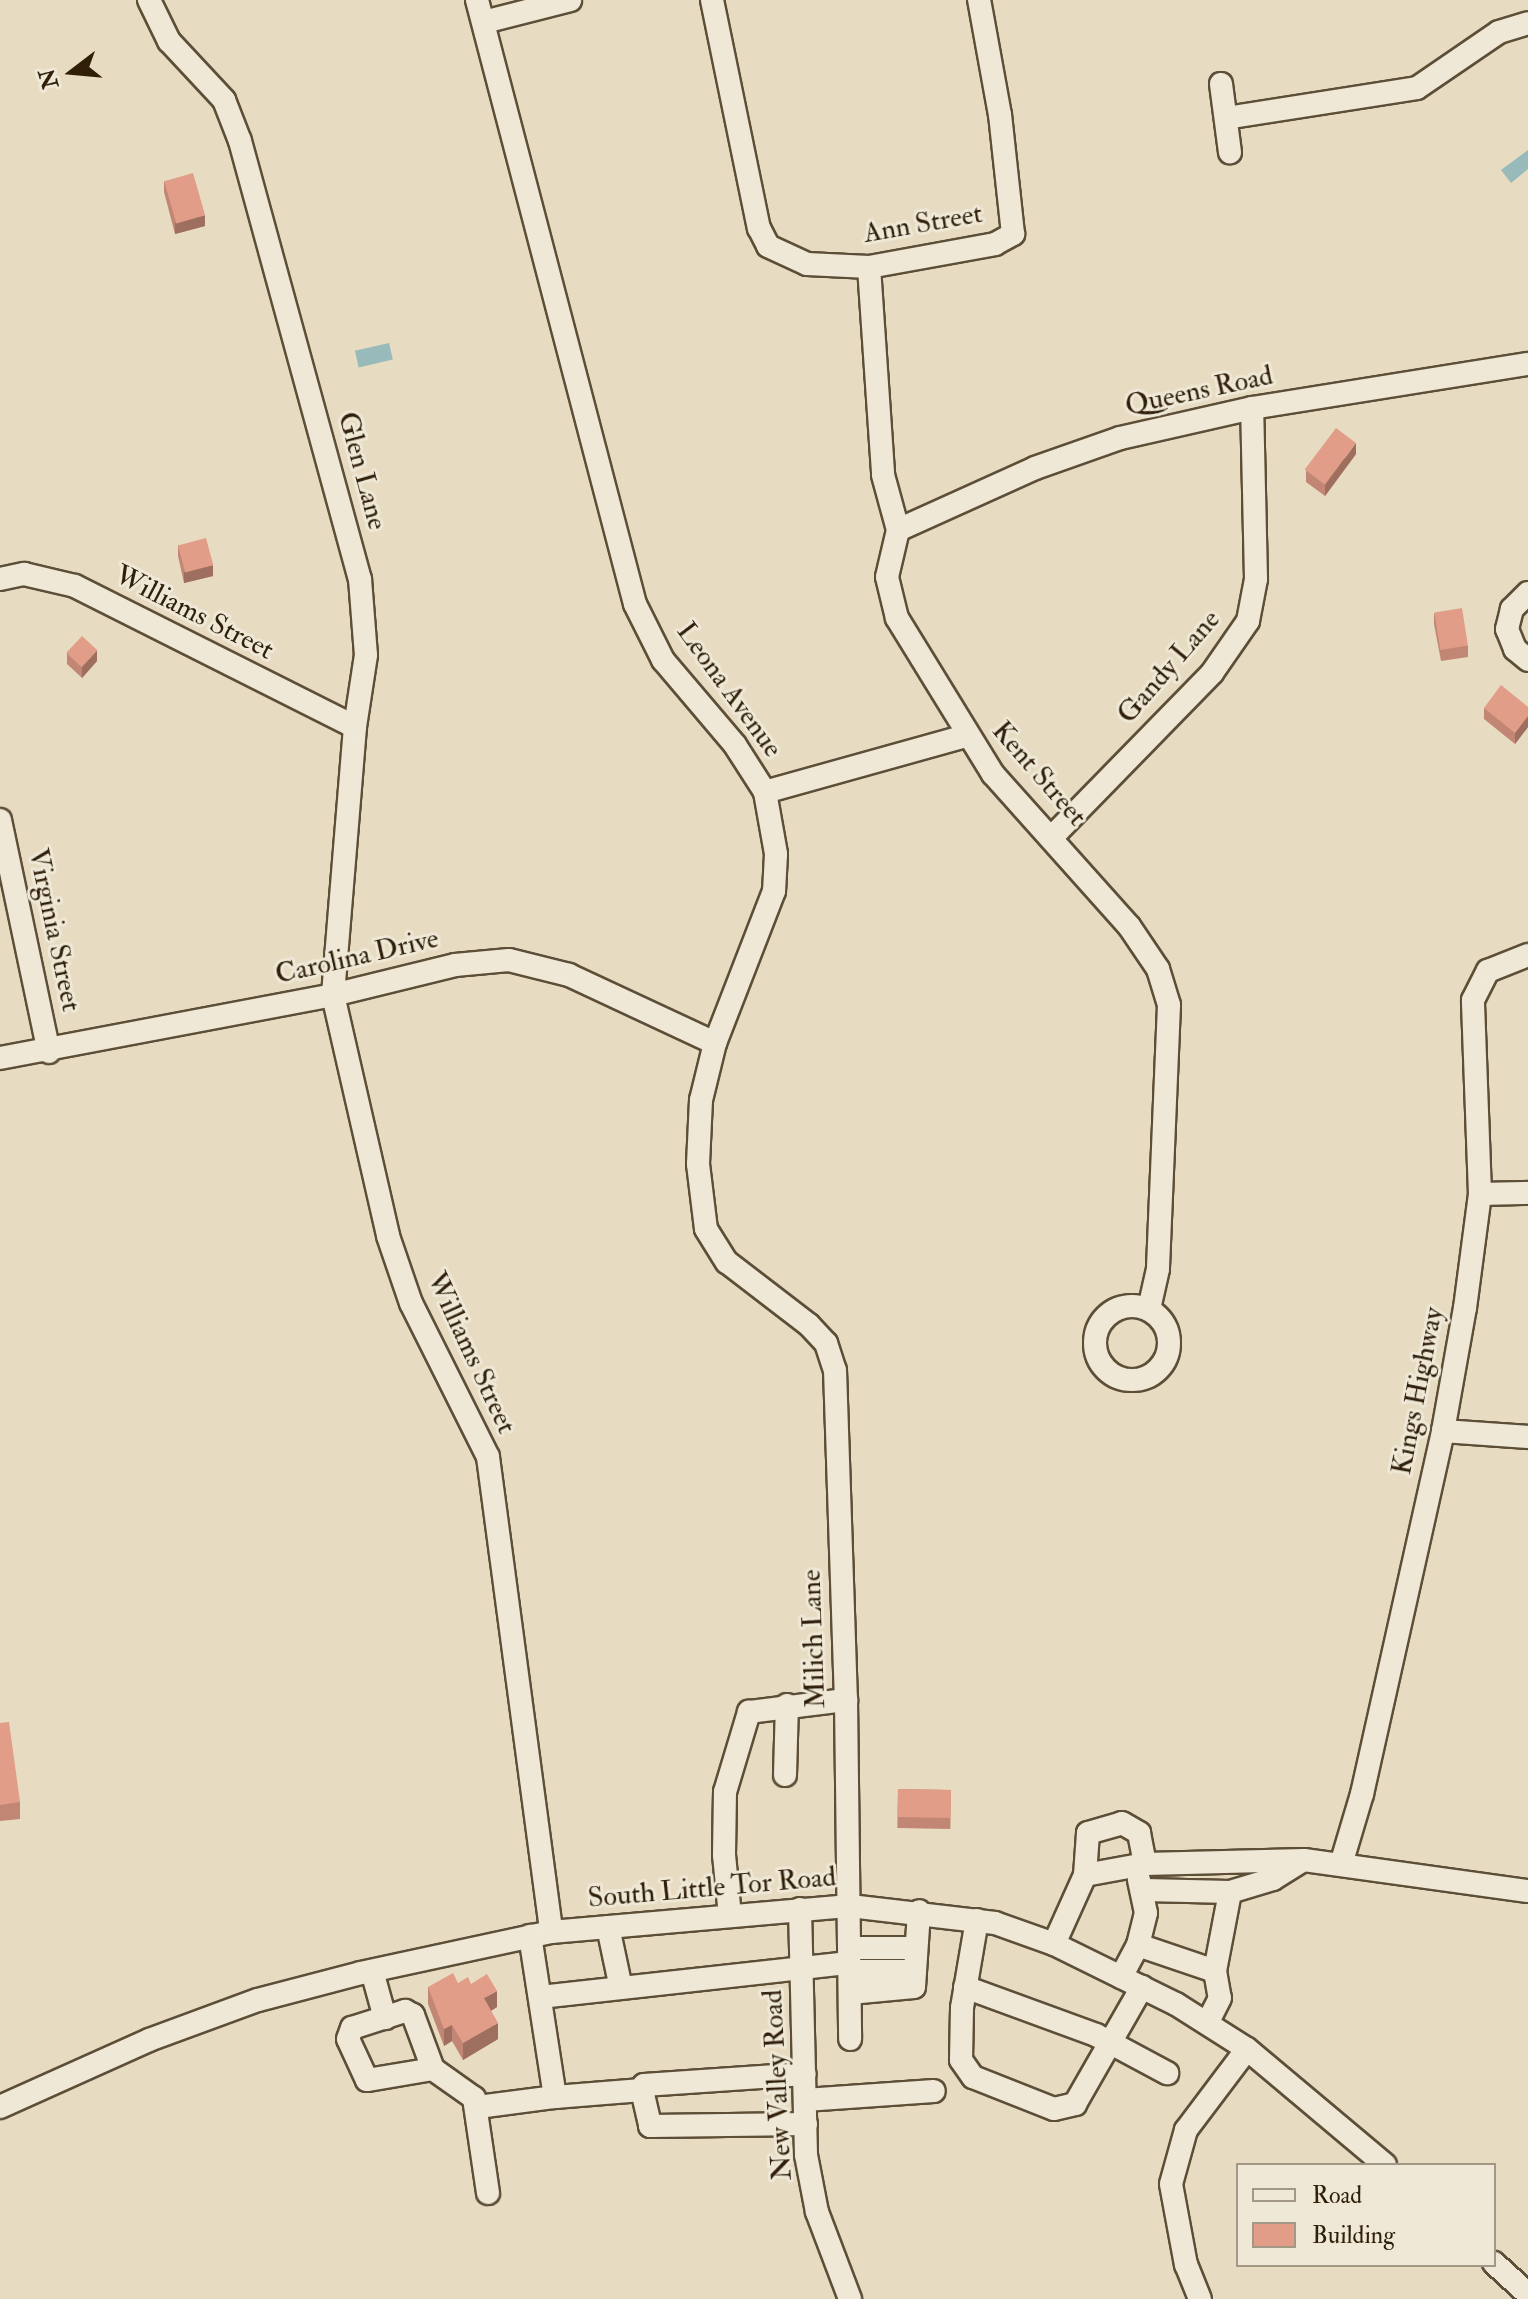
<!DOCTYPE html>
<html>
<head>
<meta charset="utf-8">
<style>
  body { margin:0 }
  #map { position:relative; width:1528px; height:2299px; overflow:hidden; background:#e7dcc2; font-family:"IM FELL Double Pica",serif }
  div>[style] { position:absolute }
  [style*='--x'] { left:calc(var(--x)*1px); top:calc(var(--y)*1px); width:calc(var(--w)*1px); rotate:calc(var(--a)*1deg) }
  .water>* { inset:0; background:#99babb; transform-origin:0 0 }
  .roads { filter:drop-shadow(2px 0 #5d4e37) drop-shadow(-2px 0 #5d4e37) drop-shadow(0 2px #5d4e37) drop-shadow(0 -2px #5d4e37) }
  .minor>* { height:22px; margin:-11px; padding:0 11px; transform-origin:11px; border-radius:11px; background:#efe8d7 }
  .minor>.ring { margin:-11px; padding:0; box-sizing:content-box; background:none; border:22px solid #efe8d7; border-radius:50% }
  .wall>* { inset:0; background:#c28774; transform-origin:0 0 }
  .shaded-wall>* { inset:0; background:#9e6e5e }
  .building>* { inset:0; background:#e19d87; transform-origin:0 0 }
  span { translate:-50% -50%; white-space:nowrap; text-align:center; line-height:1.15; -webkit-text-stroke:6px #efe8d7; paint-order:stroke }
  .street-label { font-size:28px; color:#2f1f09 }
  .legend { position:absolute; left:1236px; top:2163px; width:260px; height:104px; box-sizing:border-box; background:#efe8d7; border:2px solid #a29885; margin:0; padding:10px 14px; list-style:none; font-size:24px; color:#2f1f09 }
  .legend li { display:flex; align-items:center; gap:16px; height:40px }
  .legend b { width:40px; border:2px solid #a29885 }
  .north { position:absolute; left:32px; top:32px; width:80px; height:80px; -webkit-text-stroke:6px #efe8d7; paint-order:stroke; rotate:254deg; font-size:22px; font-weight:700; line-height:32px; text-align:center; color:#2f1f09 }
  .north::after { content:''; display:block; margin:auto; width:28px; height:36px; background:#2f1f09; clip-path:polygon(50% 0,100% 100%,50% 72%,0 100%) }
</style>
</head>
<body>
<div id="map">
  <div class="water">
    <i style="clip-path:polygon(1528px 150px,1528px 169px,1511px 183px,1501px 170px)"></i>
    <i style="left:389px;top:343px;width:17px;height:35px;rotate:77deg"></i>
  </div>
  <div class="roads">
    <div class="minor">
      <i style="--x:149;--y:0;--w:46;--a:64"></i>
      <i style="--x:169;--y:41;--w:81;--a:47"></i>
      <i style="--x:224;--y:100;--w:44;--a:68.7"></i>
      <i style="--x:240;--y:141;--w:454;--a:74.7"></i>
      <i style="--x:360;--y:579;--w:76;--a:85.5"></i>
      <i style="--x:366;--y:655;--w:73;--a:98.7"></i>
      <i style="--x:355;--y:727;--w:269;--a:94.7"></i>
      <i style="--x:333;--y:995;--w:247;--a:77.1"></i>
      <i style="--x:388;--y:1236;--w:71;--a:71.1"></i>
      <i style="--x:411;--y:1303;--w:172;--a:63.4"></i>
      <i style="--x:488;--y:1457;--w:479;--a:82.4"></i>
      <i style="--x:477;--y:0;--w:624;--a:75.34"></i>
      <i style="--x:635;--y:604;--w:63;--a:63.4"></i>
      <i style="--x:663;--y:660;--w:111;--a:49.7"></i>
      <i style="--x:735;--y:745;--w:56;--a:57.4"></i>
      <i style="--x:765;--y:792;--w:63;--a:79.9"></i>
      <i style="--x:776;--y:854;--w:37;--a:93"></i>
      <i style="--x:774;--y:891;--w:163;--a:111.2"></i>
      <i style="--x:715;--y:1043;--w:59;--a:103.8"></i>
      <i style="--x:701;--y:1100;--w:64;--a:92.7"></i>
      <i style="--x:698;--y:1164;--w:65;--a:83"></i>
      <i style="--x:706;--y:1229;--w:39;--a:58"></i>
      <i style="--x:727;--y:1262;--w:103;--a:37.5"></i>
      <i style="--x:809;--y:1325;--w:25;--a:47"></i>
      <i style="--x:826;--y:1343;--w:28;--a:72"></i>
      <i style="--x:835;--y:1370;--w:330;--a:88.1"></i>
      <i style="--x:846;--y:1700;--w:339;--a:89.3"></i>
      <i style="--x:712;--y:0;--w:233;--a:78.4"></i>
      <i style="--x:759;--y:228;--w:20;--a:63"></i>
      <i style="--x:768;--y:246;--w:43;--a:24.8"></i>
      <i style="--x:807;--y:264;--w:62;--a:2.8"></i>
      <i style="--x:869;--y:267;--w:128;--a:-10.3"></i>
      <i style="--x:995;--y:244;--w:21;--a:-29"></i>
      <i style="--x:1013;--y:234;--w:120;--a:-96.2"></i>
      <i style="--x:1000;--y:115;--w:117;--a:-100.3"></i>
      <i style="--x:484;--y:22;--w:89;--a:-14.3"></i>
      <i style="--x:1221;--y:84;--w:69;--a:82.5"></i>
      <i style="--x:1226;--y:118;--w:193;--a:-8.9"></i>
      <i style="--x:1417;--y:88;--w:99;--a:-34.3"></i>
      <i style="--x:1499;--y:32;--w:30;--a:-17"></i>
      <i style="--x:869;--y:267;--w:208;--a:86.1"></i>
      <i style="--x:883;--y:475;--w:57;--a:74.7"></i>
      <i style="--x:898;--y:530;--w:48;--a:103.2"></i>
      <i style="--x:887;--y:577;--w:42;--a:76.3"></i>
      <i style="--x:897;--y:618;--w:183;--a:58.4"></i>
      <i style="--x:993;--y:774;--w:204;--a:48.2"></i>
      <i style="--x:1129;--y:926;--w:52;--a:56"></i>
      <i style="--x:1158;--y:969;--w:38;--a:73"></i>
      <i style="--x:1169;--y:1005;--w:264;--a:92.4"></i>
      <i style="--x:1158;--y:1269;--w:41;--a:102.7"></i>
      <i style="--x:898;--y:530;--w:150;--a:-24.3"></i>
      <i style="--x:1035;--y:468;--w:90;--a:-19.4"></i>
      <i style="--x:1120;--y:438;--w:135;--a:-12.8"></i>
      <i style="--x:1252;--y:408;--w:279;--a:-9.1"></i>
      <i style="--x:0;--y:579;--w:25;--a:-12"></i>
      <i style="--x:24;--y:574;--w:52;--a:13.2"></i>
      <i style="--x:75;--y:586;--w:313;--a:26.7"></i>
      <i style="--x:1528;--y:593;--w:23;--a:135"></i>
      <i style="--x:1512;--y:609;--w:21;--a:104"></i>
      <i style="--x:1507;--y:629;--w:22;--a:68"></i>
      <i style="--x:1515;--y:649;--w:17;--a:40"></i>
      <i style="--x:765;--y:792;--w:209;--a:-15.6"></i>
      <i style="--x:0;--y:820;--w:237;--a:78.1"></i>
      <i style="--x:1053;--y:836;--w:228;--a:-45.7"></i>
      <i style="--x:1212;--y:673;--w:63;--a:-55.3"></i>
      <i style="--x:1248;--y:621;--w:43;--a:-79.2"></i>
      <i style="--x:1256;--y:579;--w:171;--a:-91.3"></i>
      <i style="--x:0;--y:1058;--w:339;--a:-10.7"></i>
      <i style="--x:333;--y:995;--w:126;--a:-13.8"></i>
      <i style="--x:455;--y:965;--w:54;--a:-5.3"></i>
      <i style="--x:509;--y:960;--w:62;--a:14"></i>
      <i style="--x:569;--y:975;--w:161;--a:25"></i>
      <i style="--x:1480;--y:1194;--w:48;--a:-1.2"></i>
      <i class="ring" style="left:1095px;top:1306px;width:52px;height:52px"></i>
      <i style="--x:1443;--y:1431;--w:85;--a:4"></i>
      <i style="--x:785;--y:1775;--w:70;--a:-88.4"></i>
      <i style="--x:1342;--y:1861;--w:70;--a:-73.4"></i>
      <i style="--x:1362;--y:1794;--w:372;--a:-77.4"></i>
      <i style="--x:1443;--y:1431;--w:125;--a:-79.9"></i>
      <i style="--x:1465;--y:1308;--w:115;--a:-82.5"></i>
      <i style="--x:1480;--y:1194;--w:194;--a:-92.1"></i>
      <i style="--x:1473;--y:1000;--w:33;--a:-63"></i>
      <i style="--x:1488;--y:971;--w:43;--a:-21.8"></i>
      <i style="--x:1085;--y:1875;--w:61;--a:-10.4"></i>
      <i style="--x:1145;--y:1864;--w:159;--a:-1.4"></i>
      <i style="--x:1304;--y:1860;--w:226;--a:7.9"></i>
      <i style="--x:1145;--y:1890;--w:85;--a:1.3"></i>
      <i style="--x:1230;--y:1892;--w:45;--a:-16.8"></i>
      <i style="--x:1273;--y:1879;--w:36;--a:-32"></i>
      <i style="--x:800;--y:1909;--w:246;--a:88.6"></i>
      <i style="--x:806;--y:2155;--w:58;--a:79.1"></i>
      <i style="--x:817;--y:2212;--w:93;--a:69.2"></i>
      <i style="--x:730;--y:1916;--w:61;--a:-95.6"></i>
      <i style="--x:724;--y:1855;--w:63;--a:-89.1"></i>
      <i style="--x:725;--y:1792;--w:84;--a:-73.3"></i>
      <i style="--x:749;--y:1712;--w:98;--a:-7.1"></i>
      <i style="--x:977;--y:1920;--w:89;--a:99.7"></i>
      <i style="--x:962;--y:2008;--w:52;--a:91.1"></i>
      <i style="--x:961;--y:2060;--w:21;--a:55"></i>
      <i style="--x:973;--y:2077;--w:87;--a:21.6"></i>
      <i style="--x:1054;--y:2109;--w:22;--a:-13"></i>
      <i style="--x:1075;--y:2104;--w:135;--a:-60.2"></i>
      <i style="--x:608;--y:1927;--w:62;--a:78"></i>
      <i style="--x:1054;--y:1944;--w:76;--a:-65.8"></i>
      <i style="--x:1085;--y:1875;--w:42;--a:-85.9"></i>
      <i style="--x:1088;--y:1833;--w:35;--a:-16"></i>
      <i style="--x:1122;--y:1823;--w:20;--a:30"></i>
      <i style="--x:1139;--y:1833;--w:32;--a:79"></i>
      <i style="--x:1138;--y:1945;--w:81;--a:18.7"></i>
      <i style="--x:1215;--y:1971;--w:27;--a:80"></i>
      <i style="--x:1220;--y:1998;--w:28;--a:117"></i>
      <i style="--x:850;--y:1948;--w:66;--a:0"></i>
      <i style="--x:372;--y:1971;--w:49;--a:74.5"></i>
      <i style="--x:850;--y:1971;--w:65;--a:0"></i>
      <i style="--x:1215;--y:1971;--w:80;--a:-79.2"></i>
      <i style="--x:1121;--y:1977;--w:36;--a:-62"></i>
      <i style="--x:1138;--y:1945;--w:33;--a:-76"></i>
      <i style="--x:1146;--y:1913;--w:34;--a:-102"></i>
      <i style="--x:965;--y:1987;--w:140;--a:20.1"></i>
      <i style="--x:1096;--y:2035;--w:81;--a:28.2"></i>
      <i style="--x:850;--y:1993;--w:64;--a:-5.4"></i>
      <i style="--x:914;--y:1987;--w:76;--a:-86.2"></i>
      <i style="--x:540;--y:1997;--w:311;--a:-6.3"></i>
      <i style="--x:433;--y:2069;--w:67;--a:170.5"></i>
      <i style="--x:367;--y:2080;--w:45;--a:-114.9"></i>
      <i style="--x:348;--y:2039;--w:12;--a:-70"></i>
      <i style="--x:352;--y:2028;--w:56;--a:-17.8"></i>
      <i style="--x:405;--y:2011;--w:9;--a:27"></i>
      <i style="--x:413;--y:2015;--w:58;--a:69.7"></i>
      <i style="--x:433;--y:2069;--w:50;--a:35.3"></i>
      <i style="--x:474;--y:2098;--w:96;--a:81.6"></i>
      <i style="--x:642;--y:2090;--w:37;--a:77"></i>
      <i style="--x:650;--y:2126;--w:156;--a:-0.7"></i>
      <i style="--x:555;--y:2097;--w:87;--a:-4.6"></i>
      <i style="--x:642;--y:2090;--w:5;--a:-68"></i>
      <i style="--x:644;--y:2085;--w:161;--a:-3.9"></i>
      <i style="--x:805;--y:2100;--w:129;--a:-4"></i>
      <i style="--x:0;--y:2107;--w:163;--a:-24.2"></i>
      <i style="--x:149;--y:2040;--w:116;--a:-20.2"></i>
      <i style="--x:258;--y:2000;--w:106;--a:-14.7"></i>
      <i style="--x:361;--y:1973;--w:194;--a:-12.2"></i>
      <i style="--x:551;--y:1932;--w:300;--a:-5"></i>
      <i style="--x:850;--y:1906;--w:146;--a:6.7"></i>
      <i style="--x:995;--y:1923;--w:63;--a:19.6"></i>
      <i style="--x:1054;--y:1944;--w:136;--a:26.2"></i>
      <i style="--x:1176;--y:2004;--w:84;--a:32.4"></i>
      <i style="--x:1247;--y:2049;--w:180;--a:40"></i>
      <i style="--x:478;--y:2107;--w:78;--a:-7.4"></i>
      <i style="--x:555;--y:2097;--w:163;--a:-98.8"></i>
      <i style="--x:1494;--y:2263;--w:46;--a:42.4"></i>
      <i style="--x:1200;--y:2299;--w:37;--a:-112"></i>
      <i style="--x:1186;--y:2265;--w:82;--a:-100.5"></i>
      <i style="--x:1171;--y:2184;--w:56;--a:-74.5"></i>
      <i style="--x:1186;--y:2130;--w:101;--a:-53"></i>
    </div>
  </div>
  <div class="wall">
    <i style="clip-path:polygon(164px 181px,205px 226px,175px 234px,164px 192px)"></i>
    <i style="clip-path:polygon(1356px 454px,1325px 496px,1306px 482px,1306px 471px)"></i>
    <i style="clip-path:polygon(178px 545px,213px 576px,184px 583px,178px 556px)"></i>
    <i style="clip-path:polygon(1434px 613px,1468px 646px,1468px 657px,1441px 661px,1434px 624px)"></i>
    <i style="clip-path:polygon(67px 653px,97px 661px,82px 678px,67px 664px)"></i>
    <i style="clip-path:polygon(1528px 707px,1528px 727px,1515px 744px,1484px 719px,1484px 708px)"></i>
    <i style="clip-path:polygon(0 1723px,20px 1802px,20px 1819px,0 1821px)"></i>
    <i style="left:898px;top:1789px;width:53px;height:39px;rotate:1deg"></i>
    <i style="clip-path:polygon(458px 1983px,471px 1984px,497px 2007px,491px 2011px,498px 2039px,463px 2060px,452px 2041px,444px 2046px,428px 2004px,428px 1987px)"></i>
  </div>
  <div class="shaded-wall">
    <i style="clip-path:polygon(205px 215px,205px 226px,175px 234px,175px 223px)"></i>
    <i style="clip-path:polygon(1356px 443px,1356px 454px,1325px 496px,1325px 485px)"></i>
    <i style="clip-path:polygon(213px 565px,213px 576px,184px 583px,184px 572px)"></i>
    <i style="clip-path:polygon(97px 650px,97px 661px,82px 678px,82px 667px)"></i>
    <i style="clip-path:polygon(1528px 716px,1528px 727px,1515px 744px,1515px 733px)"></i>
    <i style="clip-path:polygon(497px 1991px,497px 2007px,484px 2015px,484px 1998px)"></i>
    <i style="clip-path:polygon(498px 2023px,498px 2039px,463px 2060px,463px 2043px)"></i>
    <i style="clip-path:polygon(452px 2025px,452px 2041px,444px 2046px,444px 2029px)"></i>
  </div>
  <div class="building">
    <i style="left:193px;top:173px;width:44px;height:30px;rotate:74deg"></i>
    <i style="left:1336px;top:428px;width:25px;height:52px;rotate:37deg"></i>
    <i style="left:206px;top:538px;width:28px;height:29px;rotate:75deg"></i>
    <i style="left:1462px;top:608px;width:38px;height:28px;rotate:81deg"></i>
    <i style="left:82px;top:636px;width:21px;height:23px;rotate:43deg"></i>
    <i style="clip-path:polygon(1501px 685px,1528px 707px,1528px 716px,1515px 733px,1484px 708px)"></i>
    <i style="clip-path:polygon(9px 1722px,20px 1802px,0 1805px,0 1723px)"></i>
    <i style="left:898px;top:1789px;width:53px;height:28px;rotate:1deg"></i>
    <i style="clip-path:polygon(453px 1973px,458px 1983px,468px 1977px,471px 1984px,487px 1974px,497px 1991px,484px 1998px,498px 2023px,463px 2043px,452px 2025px,444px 2029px,428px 1987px)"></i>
  </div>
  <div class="street-label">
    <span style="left:923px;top:224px;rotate:-10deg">Ann Street</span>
    <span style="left:1199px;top:391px;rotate:-12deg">Queens Road</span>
    <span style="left:362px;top:471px;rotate:75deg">Glen Lane</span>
    <span style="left:194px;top:613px;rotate:27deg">Williams Street</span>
    <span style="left:1169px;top:667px;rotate:-49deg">Gandy Lane</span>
    <span style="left:729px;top:690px;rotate:54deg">Leona Avenue</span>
    <span style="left:1039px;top:774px;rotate:49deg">Kent Street</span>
    <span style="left:54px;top:930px;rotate:78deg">Virginia Street</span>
    <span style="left:357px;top:957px;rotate:-13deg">Carolina Drive</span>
    <span style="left:471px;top:1353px;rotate:65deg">Williams Street</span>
    <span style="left:1418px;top:1391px;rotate:-79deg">Kings Highway</span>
    <span style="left:814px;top:1639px;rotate:-92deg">Milich Lane</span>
    <span style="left:712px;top:1888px;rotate:-5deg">South Little Tor Road</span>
    <span style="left:778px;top:2085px;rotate:-93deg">New Valley Road</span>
  </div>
  <ul class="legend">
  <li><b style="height:10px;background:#efe8d7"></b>Road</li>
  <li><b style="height:22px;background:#e19d87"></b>Building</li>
  </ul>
  <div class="north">N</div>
</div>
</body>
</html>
